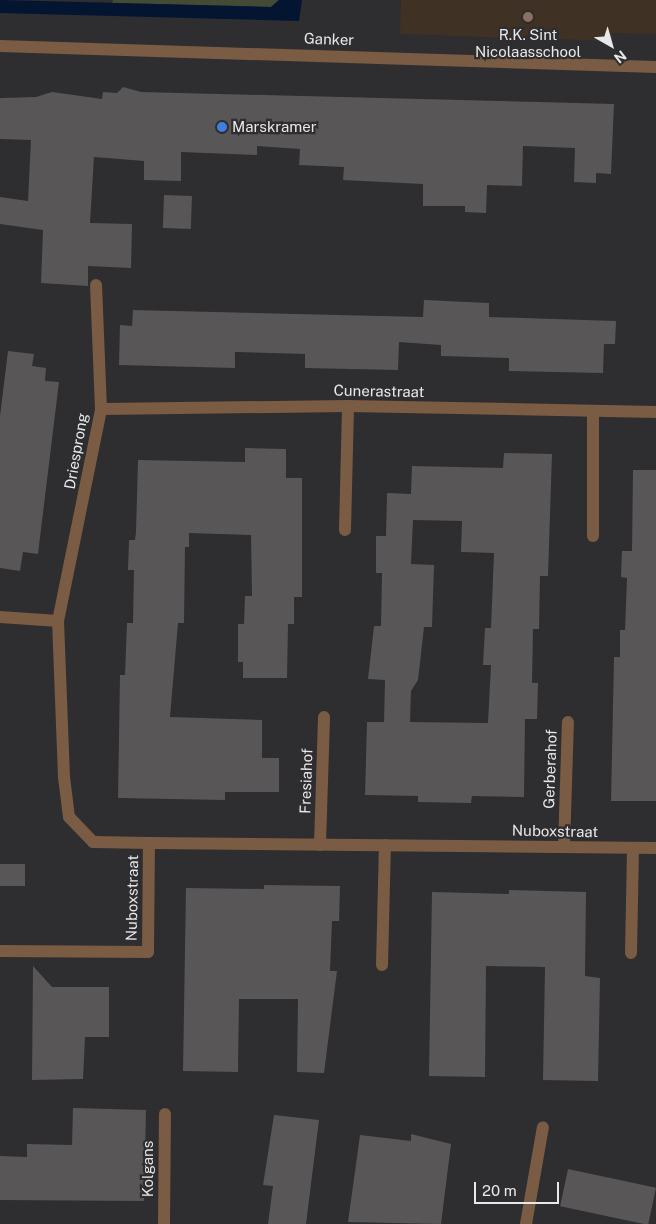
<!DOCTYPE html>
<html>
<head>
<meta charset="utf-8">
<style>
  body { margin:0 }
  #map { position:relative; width:656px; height:1224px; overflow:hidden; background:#2e2d2f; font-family:"Public Sans",sans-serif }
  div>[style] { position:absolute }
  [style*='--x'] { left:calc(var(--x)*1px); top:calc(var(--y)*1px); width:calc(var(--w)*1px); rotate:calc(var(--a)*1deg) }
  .industrial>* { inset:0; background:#3f3224 }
  .green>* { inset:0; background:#434b35 }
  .water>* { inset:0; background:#031531 }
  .building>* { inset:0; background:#595657; transform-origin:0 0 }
  .minor>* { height:12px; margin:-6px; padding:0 6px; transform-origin:6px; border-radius:6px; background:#7a5b43 }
  .dots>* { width:14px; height:14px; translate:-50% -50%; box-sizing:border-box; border:2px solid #2e2d2f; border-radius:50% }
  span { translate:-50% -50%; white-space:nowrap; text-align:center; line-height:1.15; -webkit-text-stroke:4.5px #2e2d2f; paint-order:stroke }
  .poi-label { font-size:15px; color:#e8e7e9 }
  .left { translate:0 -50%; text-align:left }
  .street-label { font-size:15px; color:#e8e7e9 }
  .north { position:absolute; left:586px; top:20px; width:50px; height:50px; -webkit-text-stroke:4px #2e2d2f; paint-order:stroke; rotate:142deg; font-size:14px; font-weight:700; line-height:20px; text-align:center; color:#e8e7e9 }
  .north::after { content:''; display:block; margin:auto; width:18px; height:22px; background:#e8e7e9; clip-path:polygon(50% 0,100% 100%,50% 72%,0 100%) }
  .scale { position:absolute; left:474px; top:1182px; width:85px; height:22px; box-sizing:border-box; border:2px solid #e8e7e9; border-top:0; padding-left:6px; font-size:15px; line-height:18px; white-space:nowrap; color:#e8e7e9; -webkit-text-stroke:4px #2e2d2f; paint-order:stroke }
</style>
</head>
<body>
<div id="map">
  <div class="industrial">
    <i style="clip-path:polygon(401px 0,656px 0,656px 34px,612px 33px,612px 41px,400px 34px)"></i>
  </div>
  <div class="green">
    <i style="clip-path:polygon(113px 0,279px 0,271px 7px,112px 3px)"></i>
  </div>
  <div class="water">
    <i style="clip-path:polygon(0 0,271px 7px,279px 0,302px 0,299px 21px,0 13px)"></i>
  </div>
  <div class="building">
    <i style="clip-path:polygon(123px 87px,141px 92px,614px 104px,611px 174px,596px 173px,596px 183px,574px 182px,575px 148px,523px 146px,522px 186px,487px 185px,486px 213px,465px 212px,465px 206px,423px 206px,423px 184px,343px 180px,344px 167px,299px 165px,300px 149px,257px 146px,257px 155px,181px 152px,181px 181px,144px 180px,144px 161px,94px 157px,90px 223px,132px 224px,131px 268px,88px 266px,88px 286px,41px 283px,43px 230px,0 224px,0 197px,28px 201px,31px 140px,0 139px,0 98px,36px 97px,52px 92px,102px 99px,103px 92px,117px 93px)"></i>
    <i style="left:164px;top:195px;width:28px;height:33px;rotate:2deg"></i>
    <i style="clip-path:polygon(424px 300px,489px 303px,489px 317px,616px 321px,615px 344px,604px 344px,603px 373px,509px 371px,509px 358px,441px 356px,441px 345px,399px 342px,398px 370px,305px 368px,305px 354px,235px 352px,235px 368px,119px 365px,120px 325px,132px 326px,133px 310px,423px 317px)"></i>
    <i style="clip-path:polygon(8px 351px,34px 354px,32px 366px,46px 368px,45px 381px,59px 382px,38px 554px,23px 552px,20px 571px,0 568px,0 416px)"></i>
    <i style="clip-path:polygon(245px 448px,286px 449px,286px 478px,302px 478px,302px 597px,294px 597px,294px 624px,288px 624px,287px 678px,243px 678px,243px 662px,238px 662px,238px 624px,244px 624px,245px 596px,252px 596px,251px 535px,189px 533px,189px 547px,185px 547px,184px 623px,178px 623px,170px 717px,262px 720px,262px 758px,279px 758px,279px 792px,225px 792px,225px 800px,118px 798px,120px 675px,125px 675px,127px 623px,133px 623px,134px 570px,128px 570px,129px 540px,135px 540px,136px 532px,138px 460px,245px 462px)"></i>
    <i style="clip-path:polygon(evenodd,504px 453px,552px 454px,548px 576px,540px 576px,539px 629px,533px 629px,532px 683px,538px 683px,537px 719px,525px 719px,524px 797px,472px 796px,471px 803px,418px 802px,418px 796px,365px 795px,367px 722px,384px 722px,385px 680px,368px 679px,374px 626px,381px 626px,382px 573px,376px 573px,376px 536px,386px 536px,387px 493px,411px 494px,412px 466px,503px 468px,504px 453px,413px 520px,462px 521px,461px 552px,494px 553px,491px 628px,485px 628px,483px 665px,491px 665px,488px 723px,410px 722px,411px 691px,418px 680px,424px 627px,432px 627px,434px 565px,411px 564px,413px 520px)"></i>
    <i style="clip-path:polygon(633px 470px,656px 470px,656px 801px,611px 801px,614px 657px,620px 657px,620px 630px,625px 630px,627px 578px,621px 577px,622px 551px,632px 551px)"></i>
    <i style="left:0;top:864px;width:25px;height:22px"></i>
    <i style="clip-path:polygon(264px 885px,340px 886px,339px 921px,332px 921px,330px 971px,337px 971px,324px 1073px,297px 1072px,298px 999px,239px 999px,238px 1072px,183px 1071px,186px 888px,264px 889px)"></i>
    <i style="clip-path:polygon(509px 890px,586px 892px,585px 976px,600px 978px,598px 1081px,543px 1080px,545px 967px,486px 966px,485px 1077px,429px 1076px,432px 892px,509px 894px)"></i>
    <i style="clip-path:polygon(33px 966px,52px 987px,109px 987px,109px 1037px,85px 1037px,83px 1079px,32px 1080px)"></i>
    <i style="clip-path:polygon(73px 1108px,146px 1110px,144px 1201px,0 1200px,0 1156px,27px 1157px,27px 1144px,72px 1145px)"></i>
    <i style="clip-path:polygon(274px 1115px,319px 1120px,306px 1224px,268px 1224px,273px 1186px,263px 1185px)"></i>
    <i style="clip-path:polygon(411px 1134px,451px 1144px,441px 1224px,348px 1222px,360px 1135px,411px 1141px)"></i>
    <i style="left:568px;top:1169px;width:90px;height:38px;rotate:12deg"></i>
  </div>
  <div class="minor">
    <i style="--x:0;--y:46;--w:656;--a:1.83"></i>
    <i style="--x:101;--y:409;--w:247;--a:-0.7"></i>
    <i style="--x:348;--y:406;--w:308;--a:1.1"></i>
    <i style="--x:345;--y:530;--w:124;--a:-88.6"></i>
    <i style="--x:593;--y:536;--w:123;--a:-90"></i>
    <i style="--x:0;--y:617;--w:58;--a:3.9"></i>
    <i style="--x:58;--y:621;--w:156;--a:87.8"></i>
    <i style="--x:64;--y:777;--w:40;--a:82.9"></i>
    <i style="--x:69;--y:817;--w:35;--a:46"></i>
    <i style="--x:93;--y:842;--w:56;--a:1"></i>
    <i style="--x:58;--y:621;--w:216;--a:-78.5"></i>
    <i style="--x:101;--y:409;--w:124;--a:-92.3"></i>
    <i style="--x:320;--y:845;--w:128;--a:-88.2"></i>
    <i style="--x:564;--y:847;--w:125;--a:-88.2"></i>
    <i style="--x:0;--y:951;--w:148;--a:0.4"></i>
    <i style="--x:148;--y:952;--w:109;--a:-89.5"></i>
    <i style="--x:149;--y:843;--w:507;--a:0.57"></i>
    <i style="--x:631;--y:953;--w:105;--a:-88.9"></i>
    <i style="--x:382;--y:965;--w:120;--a:-88.6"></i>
    <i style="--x:164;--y:1224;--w:110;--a:-89.5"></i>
    <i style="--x:526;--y:1224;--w:98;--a:-80.1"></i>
  </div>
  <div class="dots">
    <i style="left:528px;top:17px;background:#8d6e63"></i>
    <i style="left:222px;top:127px;background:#3f7fe0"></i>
  </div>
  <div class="poi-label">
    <span style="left:528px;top:43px">R.K. Sint<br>Nicolaasschool</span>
    <span class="left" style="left:232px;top:127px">Marskramer</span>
  </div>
  <div class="street-label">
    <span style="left:329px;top:39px;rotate:2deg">Ganker</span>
    <span style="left:379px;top:391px;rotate:1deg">Cunerastraat</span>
    <span style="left:76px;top:451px;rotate:-80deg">Driesprong</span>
    <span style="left:550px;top:769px;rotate:-88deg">Gerberahof</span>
    <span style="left:306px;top:781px;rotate:-88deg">Fresiahof</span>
    <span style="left:555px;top:831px;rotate:1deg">Nuboxstraat</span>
    <span style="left:132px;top:898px;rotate:-89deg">Nuboxstraat</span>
    <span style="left:148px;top:1169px;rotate:-90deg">Kolgans</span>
  </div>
  <div class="north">N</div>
  <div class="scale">20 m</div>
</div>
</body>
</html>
